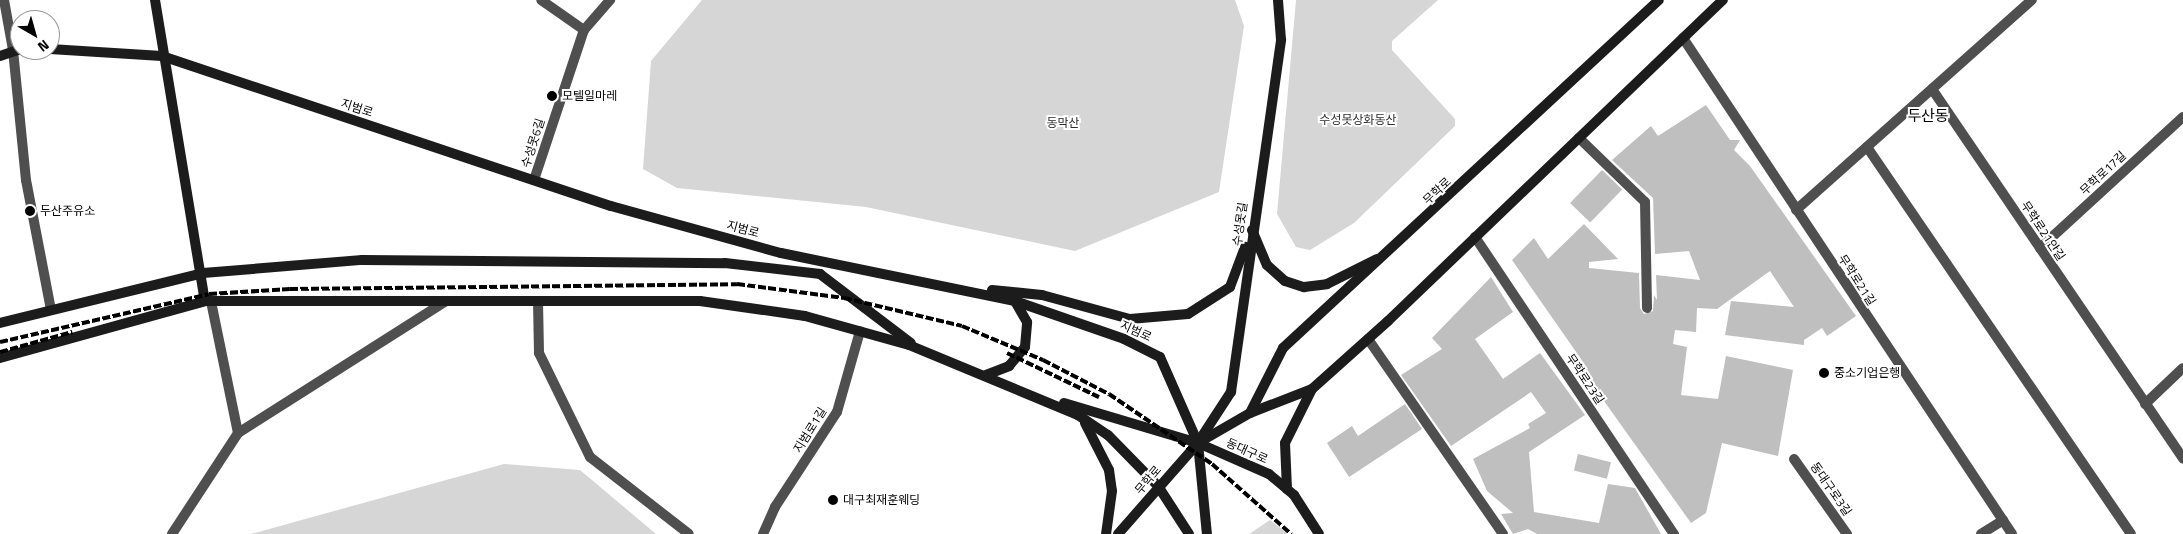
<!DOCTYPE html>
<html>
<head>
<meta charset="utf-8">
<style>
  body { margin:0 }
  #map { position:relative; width:2183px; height:534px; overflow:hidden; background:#fff; font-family:"Titillium Web","Noto Sans KR",sans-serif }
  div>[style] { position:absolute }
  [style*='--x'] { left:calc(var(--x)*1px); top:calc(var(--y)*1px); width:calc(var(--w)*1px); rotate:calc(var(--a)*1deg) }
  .green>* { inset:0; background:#d6d6d6 }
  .building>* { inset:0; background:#bfbfbf; transform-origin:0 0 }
  .lane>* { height:10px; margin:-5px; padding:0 5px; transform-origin:5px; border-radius:5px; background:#4f4f4f }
  .street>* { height:10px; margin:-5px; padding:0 5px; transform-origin:5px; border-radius:5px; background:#4f4f4f }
  .secondary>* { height:10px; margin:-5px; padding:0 5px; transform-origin:5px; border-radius:5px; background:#1c1c1c }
  .rail>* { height:4px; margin-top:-2px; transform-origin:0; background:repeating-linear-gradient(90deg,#000 0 8px,transparent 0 10.5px) }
  .dots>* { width:14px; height:14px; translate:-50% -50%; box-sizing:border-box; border:2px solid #fff; border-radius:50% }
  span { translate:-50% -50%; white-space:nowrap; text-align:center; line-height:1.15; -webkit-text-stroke:4px #fff; paint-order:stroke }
  .poi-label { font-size:12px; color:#000 }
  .left { translate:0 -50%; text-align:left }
  .street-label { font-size:12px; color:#000 }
  .park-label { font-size:12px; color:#2d2d2d }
  .quarter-label { font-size:15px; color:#000 }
  .north { position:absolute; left:10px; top:10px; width:50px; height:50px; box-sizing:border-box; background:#fff; border:1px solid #999; border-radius:50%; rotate:142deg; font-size:14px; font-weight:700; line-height:20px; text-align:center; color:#000 }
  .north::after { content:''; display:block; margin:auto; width:18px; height:22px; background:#000; clip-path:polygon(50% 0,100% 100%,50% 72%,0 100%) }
</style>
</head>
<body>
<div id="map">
  <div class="green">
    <i style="clip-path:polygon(702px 0,1235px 0,1244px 26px,1219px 192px,1075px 251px,866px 207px,677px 188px,643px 169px,651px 61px)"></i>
    <i style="clip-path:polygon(1296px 0,1438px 0,1392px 41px,1392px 50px,1455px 119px,1455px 126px,1354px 223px,1310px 250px,1296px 247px,1277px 214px)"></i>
    <i style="clip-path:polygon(504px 464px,580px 470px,656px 534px,251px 534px)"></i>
    <i style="clip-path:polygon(1270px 520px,1288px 534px,1249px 534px)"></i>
  </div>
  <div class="building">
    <i style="clip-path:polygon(1706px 105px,1730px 140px,1740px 140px,1734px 150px,1750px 166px,1856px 316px,1827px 336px,1822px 328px,1804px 340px,1804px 345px,1725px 335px,1731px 301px,1794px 307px,1770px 271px,1717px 309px,1697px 308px,1696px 332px,1675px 330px,1673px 344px,1687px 347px,1681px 395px,1718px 399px,1726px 356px,1793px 370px,1778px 456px,1722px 443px,1706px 513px,1691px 523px,1604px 401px,1597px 406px,1593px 401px,1595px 384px,1581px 359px,1512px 260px,1534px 238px,1548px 259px,1584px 224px,1618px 259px,1589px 262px,1589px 268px,1639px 273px,1640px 308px,1644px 314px,1653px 311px,1654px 295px,1657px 300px,1656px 275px,1700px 280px,1689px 251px,1655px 254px,1653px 198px,1612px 160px,1651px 126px,1658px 136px)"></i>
    <i style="left:1602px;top:170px;width:28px;height:46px;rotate:44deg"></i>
    <i style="clip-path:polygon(1491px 277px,1513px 312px,1475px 339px,1503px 379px,1540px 353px,1585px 415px,1529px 452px,1534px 512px,1599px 523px,1608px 484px,1635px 488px,1661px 534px,1537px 534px,1528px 529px,1513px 534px,1501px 514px,1513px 513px,1487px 491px,1473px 459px,1530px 428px,1528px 424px,1546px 413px,1531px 392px,1451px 446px,1401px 375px,1442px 349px,1432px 338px)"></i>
    <i style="clip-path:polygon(1405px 404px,1422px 429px,1349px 477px,1327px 443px,1352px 426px,1358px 436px)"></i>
    <i style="left:1578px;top:454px;width:34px;height:17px;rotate:14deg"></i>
  </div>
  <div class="lane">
    <i style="--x:4;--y:0;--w:51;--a:79.8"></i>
    <i style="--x:13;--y:50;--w:131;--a:84.3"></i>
    <i style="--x:26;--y:180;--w:132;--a:79.1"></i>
    <i style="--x:1579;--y:138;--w:92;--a:44.1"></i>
    <i style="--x:1645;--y:202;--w:106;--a:88.9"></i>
    <i style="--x:1867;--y:147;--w:468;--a:55.7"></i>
    <i style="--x:538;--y:301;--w:52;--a:88.9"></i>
    <i style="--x:539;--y:353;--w:116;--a:63.9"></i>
    <i style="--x:590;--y:457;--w:125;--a:37.9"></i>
    <i style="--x:1368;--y:339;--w:237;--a:55.3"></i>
    <i style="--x:1794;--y:459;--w:92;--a:54.8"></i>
    <i style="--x:763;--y:534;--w:30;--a:-66"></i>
    <i style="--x:775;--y:507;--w:113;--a:-56.9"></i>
    <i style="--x:837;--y:412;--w:84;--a:-74.1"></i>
  </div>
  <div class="street">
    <i style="--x:584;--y:30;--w:40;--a:-49"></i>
    <i style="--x:1683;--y:38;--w:595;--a:56.44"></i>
    <i style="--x:1932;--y:89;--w:447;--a:55.8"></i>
    <i style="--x:534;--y:180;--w:158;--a:-71.6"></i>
    <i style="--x:584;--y:30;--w:52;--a:-145.1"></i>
    <i style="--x:1796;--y:210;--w:316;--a:-41.7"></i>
    <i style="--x:1475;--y:237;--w:358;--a:56.2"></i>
    <i style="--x:2040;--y:248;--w:194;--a:-42.5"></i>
    <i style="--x:2145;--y:404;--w:52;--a:-43.5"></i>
    <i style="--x:238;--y:433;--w:246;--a:-32.4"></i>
    <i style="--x:172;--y:534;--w:121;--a:-56.8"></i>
    <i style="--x:238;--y:433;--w:135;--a:-101.6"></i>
    <i style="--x:1981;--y:534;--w:26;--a:-32"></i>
  </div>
  <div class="secondary">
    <i style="--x:155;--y:0;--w:305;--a:80.6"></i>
    <i style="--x:50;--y:49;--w:112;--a:3.6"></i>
    <i style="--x:162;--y:56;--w:473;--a:18.5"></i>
    <i style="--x:611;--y:206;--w:176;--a:15.5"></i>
    <i style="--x:781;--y:253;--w:239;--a:11.6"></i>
    <i style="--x:1015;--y:301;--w:115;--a:19.2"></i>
    <i style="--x:1124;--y:339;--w:40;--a:26.6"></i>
    <i style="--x:1160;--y:357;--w:94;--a:66.2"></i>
    <i style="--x:1198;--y:443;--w:91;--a:84.4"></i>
    <i style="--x:0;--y:56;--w:21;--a:-19"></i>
    <i style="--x:1252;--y:230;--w:38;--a:67"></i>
    <i style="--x:1267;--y:265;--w:24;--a:42"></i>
    <i style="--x:1285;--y:281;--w:20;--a:18"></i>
    <i style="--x:1304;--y:287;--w:23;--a:-7"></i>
    <i style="--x:1327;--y:284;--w:56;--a:-26.6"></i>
    <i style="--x:992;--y:290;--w:50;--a:5.7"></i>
    <i style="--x:1042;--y:295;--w:91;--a:15.3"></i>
    <i style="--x:1130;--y:319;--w:58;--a:-4.9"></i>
    <i style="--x:1188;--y:314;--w:50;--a:-32.7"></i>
    <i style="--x:1230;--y:287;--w:43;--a:-69.4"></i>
    <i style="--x:0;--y:323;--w:209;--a:-13.8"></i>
    <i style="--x:203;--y:273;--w:160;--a:-4.7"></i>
    <i style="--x:362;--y:260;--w:363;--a:0.5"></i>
    <i style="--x:725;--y:263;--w:96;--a:6.6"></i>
    <i style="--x:820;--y:274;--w:114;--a:37.2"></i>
    <i style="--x:0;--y:358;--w:213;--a:-15.5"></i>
    <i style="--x:205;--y:301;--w:495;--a:0"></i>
    <i style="--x:700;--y:301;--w:106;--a:8.1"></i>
    <i style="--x:805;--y:316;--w:108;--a:15.6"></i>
    <i style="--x:909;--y:345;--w:183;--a:22.5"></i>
    <i style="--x:1078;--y:415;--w:36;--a:34"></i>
    <i style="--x:1108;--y:435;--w:71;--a:45.6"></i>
    <i style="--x:1158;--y:486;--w:57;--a:57.1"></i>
    <i style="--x:986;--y:375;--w:25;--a:-21"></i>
    <i style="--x:1009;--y:366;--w:25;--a:-50"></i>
    <i style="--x:1025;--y:347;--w:25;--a:-85"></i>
    <i style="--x:1027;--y:322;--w:24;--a:-120"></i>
    <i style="--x:1064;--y:403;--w:140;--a:16.6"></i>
    <i style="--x:1198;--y:443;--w:77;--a:23.6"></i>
    <i style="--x:1269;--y:474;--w:33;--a:40"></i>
    <i style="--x:1294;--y:495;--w:46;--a:57.3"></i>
    <i style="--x:1250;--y:413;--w:73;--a:-63.1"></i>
    <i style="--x:1283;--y:348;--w:512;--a:-42.79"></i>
    <i style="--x:1085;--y:423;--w:53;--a:62.9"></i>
    <i style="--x:1109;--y:470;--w:21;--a:82"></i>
    <i style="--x:1112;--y:491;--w:43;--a:97.9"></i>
    <i style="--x:1199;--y:441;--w:59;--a:-56.9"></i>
    <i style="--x:1231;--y:392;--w:356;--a:-81.9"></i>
    <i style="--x:1281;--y:40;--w:40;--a:-94.3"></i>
    <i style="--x:1287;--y:489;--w:46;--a:-92.5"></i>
    <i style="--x:1285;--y:443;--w:60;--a:-63.4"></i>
    <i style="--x:1118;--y:534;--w:121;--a:-48.7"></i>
    <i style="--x:1198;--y:443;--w:60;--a:-30"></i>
    <i style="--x:1250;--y:413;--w:66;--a:-21.2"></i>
    <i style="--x:1312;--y:389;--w:102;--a:-41.8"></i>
    <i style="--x:1388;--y:321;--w:464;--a:-43.8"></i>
  </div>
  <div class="rail">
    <i style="--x:0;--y:342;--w:214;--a:-12.9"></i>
    <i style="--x:209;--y:294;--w:81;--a:-3.5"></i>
    <i style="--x:290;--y:289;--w:447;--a:-0.6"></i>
    <i style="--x:737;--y:284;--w:108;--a:7.5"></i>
    <i style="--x:844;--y:298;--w:121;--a:13.3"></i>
    <i style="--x:962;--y:326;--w:88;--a:22.8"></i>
    <i style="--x:1043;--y:360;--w:74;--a:27.3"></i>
    <i style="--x:1109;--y:394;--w:125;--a:34.2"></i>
    <i style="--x:1212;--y:464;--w:106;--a:41.5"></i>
    <i style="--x:0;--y:352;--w:75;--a:-15.5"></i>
    <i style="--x:1007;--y:353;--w:102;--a:25.6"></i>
  </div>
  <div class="dots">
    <i style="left:552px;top:96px;background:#000"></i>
    <i style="left:30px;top:211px;background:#000"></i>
    <i style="left:1824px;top:373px;background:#000"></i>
    <i style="left:833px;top:500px;background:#000"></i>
  </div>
  <div class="poi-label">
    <span class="left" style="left:562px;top:96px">모텔일마레</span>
    <span class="left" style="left:40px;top:211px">두산주유소</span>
    <span class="left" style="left:1834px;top:373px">중소기업은행</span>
    <span class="left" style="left:843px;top:500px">대구최재훈웨딩</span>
  </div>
  <div class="street-label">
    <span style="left:357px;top:108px;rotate:18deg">지범로</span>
    <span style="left:533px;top:143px;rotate:-72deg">수성못6길</span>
    <span style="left:2103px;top:173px;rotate:-43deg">무학로17길</span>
    <span style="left:1437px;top:191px;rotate:-43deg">무학로</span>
    <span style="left:1240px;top:224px;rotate:-82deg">수성못길</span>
    <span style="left:743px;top:229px;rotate:15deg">지범로</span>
    <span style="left:2043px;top:231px;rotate:56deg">무학로21안길</span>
    <span style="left:1857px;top:280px;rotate:57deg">무학로21길</span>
    <span style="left:1136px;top:331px;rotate:24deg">지범로</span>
    <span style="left:1585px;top:379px;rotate:56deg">무학로23길</span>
    <span style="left:810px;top:430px;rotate:-58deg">지범로1길</span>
    <span style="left:1247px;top:451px;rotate:24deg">동대구로</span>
    <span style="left:1148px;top:480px;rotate:-50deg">무학로</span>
    <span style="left:1831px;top:489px;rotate:55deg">동대구로3길</span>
  </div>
  <div class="park-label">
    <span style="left:1358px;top:120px">수성못상화동산</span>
    <span style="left:1063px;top:123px">동막산</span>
  </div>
  <div class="quarter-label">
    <span style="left:1928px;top:116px">두산동</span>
  </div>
  <div class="north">N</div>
</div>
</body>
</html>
